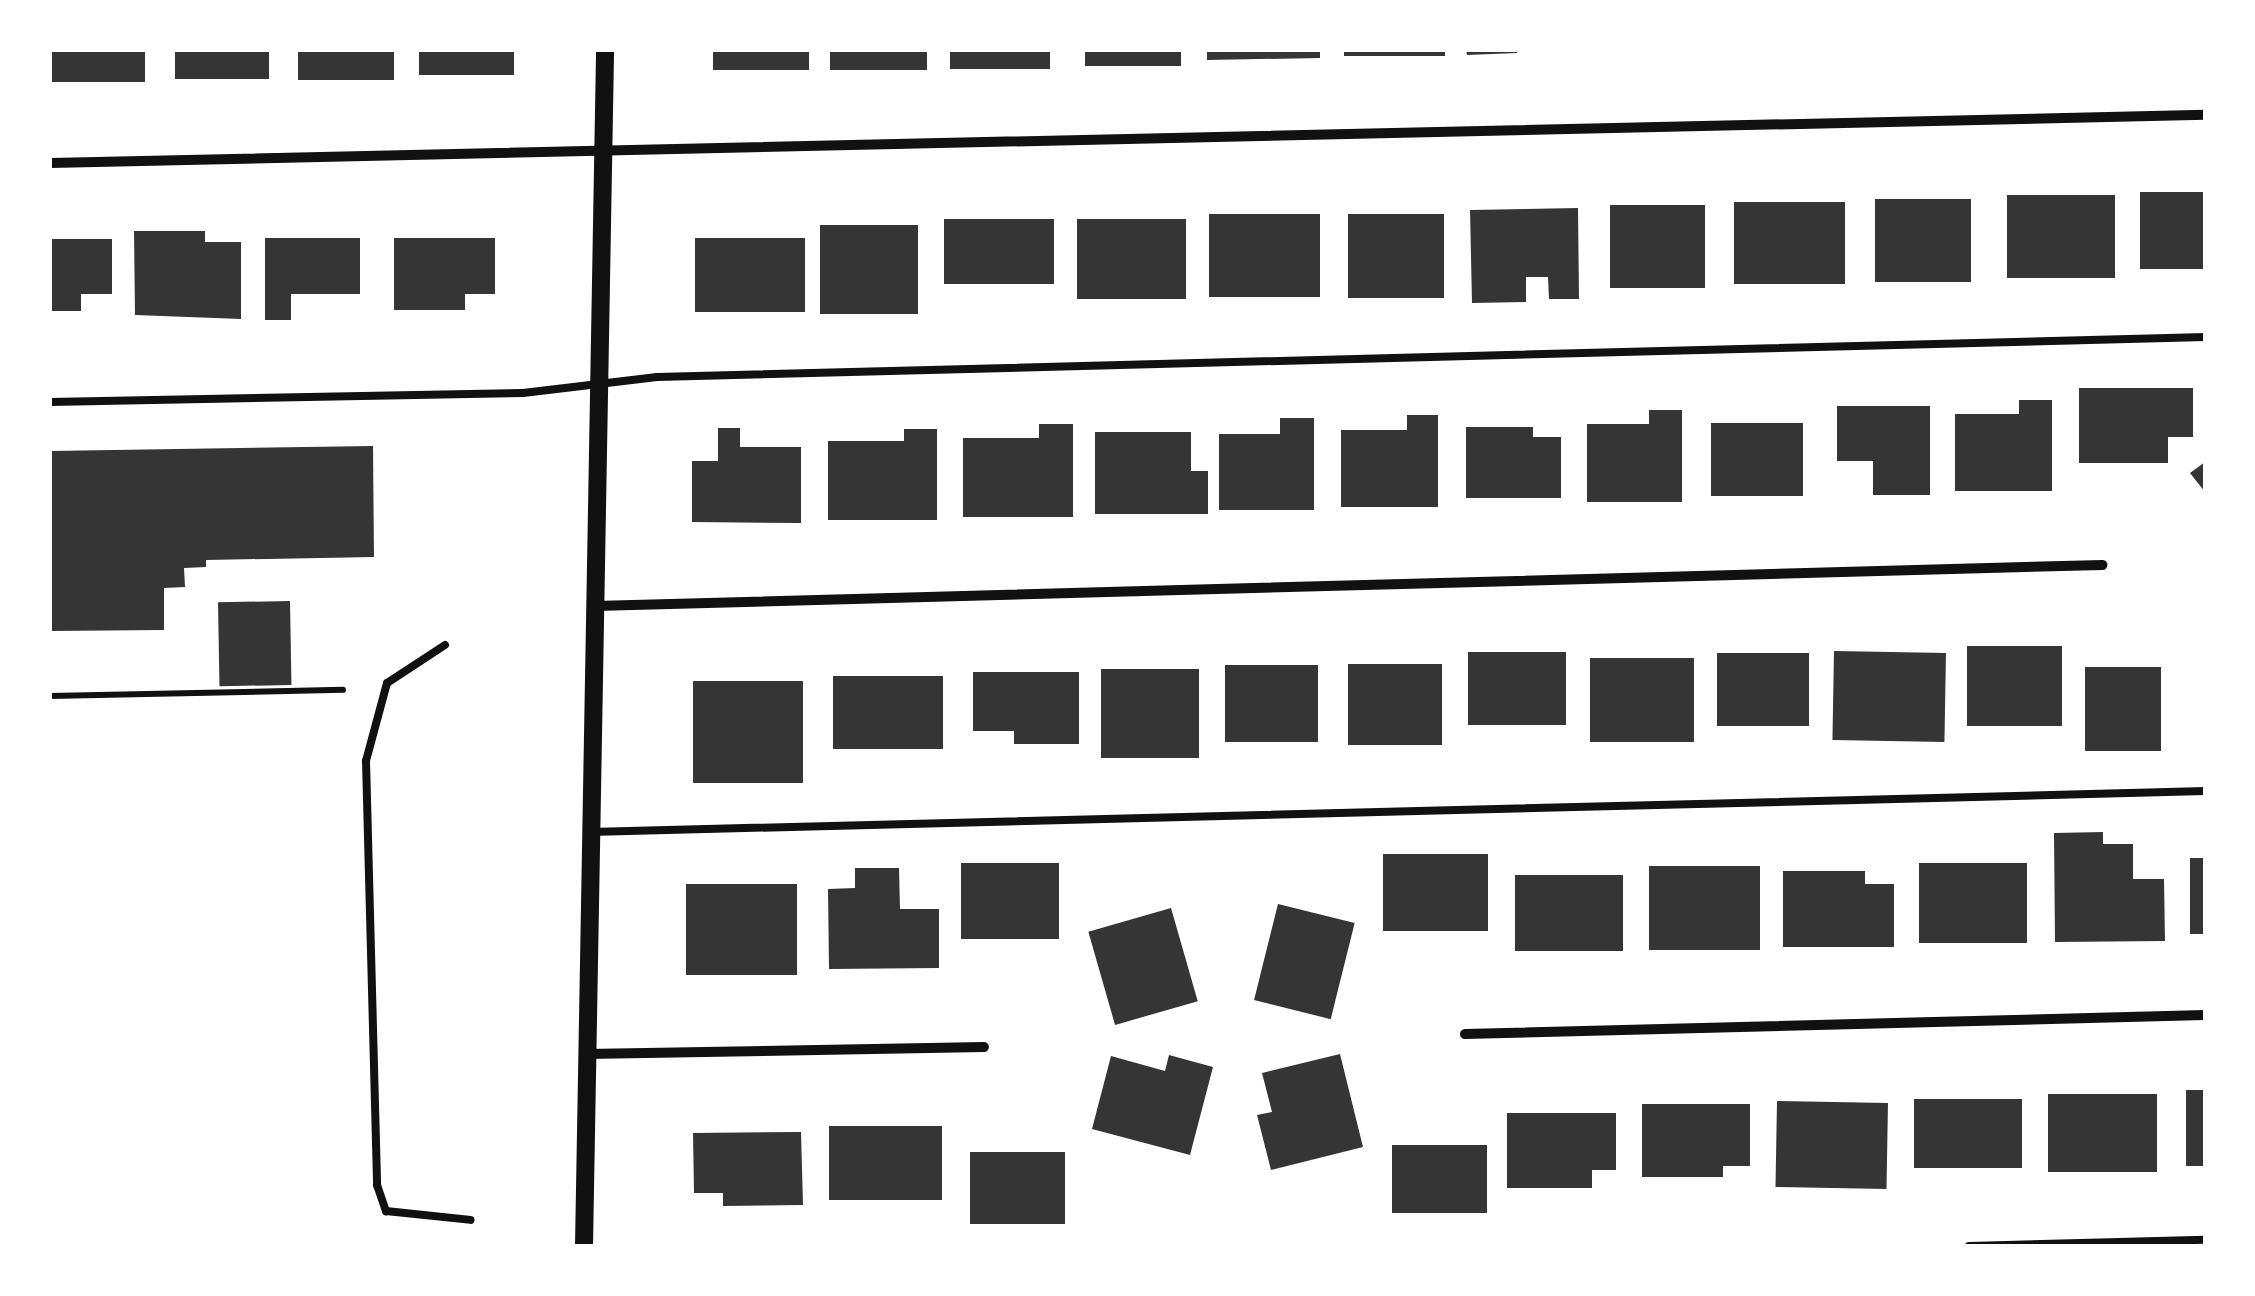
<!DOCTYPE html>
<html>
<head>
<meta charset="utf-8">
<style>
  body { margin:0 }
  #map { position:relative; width:2255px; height:1296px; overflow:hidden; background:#fff; font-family:"IBM Plex Sans",sans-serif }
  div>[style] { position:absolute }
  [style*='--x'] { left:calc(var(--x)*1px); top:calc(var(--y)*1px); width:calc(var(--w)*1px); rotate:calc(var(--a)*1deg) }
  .building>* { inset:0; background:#353535; transform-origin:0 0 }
  .path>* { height:6px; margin:-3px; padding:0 3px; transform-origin:3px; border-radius:3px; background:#111 }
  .service>* { height:8px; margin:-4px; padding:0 4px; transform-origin:4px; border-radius:4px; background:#111 }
  .minor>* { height:10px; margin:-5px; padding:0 5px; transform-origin:5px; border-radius:5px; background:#111 }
  .tertiary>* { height:18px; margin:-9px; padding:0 9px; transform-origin:9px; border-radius:9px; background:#111 }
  span { translate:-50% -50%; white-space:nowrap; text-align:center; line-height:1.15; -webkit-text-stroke:9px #fff; paint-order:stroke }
  .frame { position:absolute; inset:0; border:52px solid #fff; pointer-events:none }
</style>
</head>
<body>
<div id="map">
  <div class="building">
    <i style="left:50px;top:50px;width:95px;height:32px"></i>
    <i style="left:175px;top:50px;width:94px;height:29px"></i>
    <i style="left:298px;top:50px;width:96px;height:30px"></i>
    <i style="left:419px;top:50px;width:95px;height:25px"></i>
    <i style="left:713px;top:50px;width:96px;height:20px"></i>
    <i style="left:830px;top:50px;width:97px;height:20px"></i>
    <i style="left:950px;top:50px;width:100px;height:19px"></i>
    <i style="left:1085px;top:50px;width:96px;height:16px"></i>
    <i style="clip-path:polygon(1207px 50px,1320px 50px,1320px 58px,1207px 60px)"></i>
    <i style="left:1344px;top:50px;width:101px;height:6px"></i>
    <i style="clip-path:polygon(1466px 50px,1517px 50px,1517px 53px,1467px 55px)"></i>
    <i style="left:2140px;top:192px;width:65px;height:77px"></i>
    <i style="left:2007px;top:195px;width:108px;height:83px"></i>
    <i style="left:1875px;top:199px;width:96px;height:83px"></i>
    <i style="left:1734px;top:202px;width:111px;height:82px"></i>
    <i style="left:1610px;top:205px;width:95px;height:83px"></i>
    <i style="clip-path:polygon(1578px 208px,1579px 299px,1549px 299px,1548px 277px,1526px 277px,1526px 302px,1472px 303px,1470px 210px)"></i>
    <i style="left:1209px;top:214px;width:111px;height:83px"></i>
    <i style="left:1348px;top:214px;width:96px;height:84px"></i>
    <i style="left:944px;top:219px;width:110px;height:65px"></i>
    <i style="left:1077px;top:219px;width:109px;height:80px"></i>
    <i style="left:820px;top:225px;width:98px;height:89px"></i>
    <i style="clip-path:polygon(134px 231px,205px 231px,205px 242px,241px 242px,241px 319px,135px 315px)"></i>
    <i style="clip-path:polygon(265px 238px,360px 238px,360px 294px,291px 294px,291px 320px,265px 320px)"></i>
    <i style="clip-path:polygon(394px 238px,495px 238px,495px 294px,465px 294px,465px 310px,394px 310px)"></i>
    <i style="left:695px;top:238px;width:110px;height:74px"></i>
    <i style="clip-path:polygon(50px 239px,112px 239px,112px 294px,81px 294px,81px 311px,50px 311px)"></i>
    <i style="clip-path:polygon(2079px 388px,2193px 388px,2193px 437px,2168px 437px,2168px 463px,2079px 463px)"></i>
    <i style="clip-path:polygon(2019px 400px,2052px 400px,2052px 491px,1955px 491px,1955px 414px,2019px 414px)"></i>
    <i style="clip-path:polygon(1837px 406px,1930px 406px,1930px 495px,1873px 495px,1873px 461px,1837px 461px)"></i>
    <i style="clip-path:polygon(1649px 410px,1682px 410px,1682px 502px,1587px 502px,1587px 424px,1649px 424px)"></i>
    <i style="clip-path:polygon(1407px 415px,1438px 415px,1438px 507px,1341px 507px,1341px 430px,1407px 430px)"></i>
    <i style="clip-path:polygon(1280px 418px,1314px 418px,1314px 510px,1219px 510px,1219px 434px,1280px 434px)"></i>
    <i style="left:1711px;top:423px;width:92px;height:73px"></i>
    <i style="clip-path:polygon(1039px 424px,1073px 424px,1073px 517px,963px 517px,963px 438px,1039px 438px)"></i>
    <i style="clip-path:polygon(1466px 427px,1533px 427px,1533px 437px,1561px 437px,1561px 498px,1466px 498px)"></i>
    <i style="clip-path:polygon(718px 428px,740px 428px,740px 447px,801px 447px,801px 523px,692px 522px,692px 461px,718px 461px)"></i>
    <i style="clip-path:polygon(904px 429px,937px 429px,937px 520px,828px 520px,828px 441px,904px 441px)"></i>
    <i style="clip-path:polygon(1095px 432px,1191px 432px,1191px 471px,1208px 471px,1208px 514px,1095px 514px)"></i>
    <i style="clip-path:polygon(373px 446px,374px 557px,206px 560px,206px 567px,184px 568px,185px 587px,164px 588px,164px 630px,50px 631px,50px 451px)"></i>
    <i style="clip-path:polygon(2205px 462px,2205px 492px,2190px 473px)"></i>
    <i style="left:290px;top:601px;width:84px;height:72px;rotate:89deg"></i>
    <i style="left:1967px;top:646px;width:95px;height:80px"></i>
    <i style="left:1834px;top:651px;width:112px;height:89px;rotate:1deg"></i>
    <i style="left:1468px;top:652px;width:98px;height:73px"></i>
    <i style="left:1717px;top:653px;width:92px;height:73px"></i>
    <i style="left:1590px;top:658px;width:104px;height:84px"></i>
    <i style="left:1348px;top:664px;width:94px;height:81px"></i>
    <i style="left:1225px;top:665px;width:93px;height:77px"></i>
    <i style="left:2085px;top:667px;width:76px;height:84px"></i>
    <i style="left:1101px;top:669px;width:98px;height:89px"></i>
    <i style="clip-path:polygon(973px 672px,1079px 672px,1079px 744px,1014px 744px,1014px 731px,973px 731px)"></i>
    <i style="left:833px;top:676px;width:110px;height:73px"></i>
    <i style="left:693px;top:681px;width:110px;height:102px"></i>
    <i style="clip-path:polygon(2103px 832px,2103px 844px,2133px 844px,2133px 879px,2164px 879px,2165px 941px,2055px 942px,2054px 833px)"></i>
    <i style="left:1383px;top:854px;width:105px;height:77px"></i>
    <i style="left:2190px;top:858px;width:15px;height:76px"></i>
    <i style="left:961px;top:863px;width:98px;height:76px"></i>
    <i style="left:1919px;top:863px;width:108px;height:80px"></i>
    <i style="left:1649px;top:866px;width:111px;height:84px"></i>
    <i style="clip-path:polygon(855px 868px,899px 868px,900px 909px,939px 909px,939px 968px,829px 969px,828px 889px,855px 888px)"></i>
    <i style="clip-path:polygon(1783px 871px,1865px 871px,1865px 884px,1894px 884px,1894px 947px,1783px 947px)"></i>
    <i style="left:1623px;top:875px;width:76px;height:108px;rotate:90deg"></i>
    <i style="left:686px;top:884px;width:111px;height:91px"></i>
    <i style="left:1278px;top:904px;width:79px;height:99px;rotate:14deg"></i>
    <i style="left:1171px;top:908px;width:97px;height:86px;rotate:74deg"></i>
    <i style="clip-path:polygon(1340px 1054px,1363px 1147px,1271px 1170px,1257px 1115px,1272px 1112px,1262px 1073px)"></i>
    <i style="clip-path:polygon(1169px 1055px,1213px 1067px,1190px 1155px,1092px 1129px,1111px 1056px,1165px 1071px)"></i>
    <i style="left:2186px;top:1090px;width:19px;height:76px"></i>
    <i style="left:2048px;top:1094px;width:109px;height:78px"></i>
    <i style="left:1914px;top:1099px;width:108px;height:69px"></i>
    <i style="left:1777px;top:1101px;width:111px;height:86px;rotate:1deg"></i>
    <i style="clip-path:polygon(1642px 1104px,1750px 1104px,1750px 1166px,1723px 1166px,1723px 1177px,1642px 1177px)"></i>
    <i style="clip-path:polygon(1507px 1113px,1616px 1113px,1616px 1170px,1592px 1170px,1592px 1188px,1507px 1188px)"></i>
    <i style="left:829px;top:1126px;width:113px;height:74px"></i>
    <i style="clip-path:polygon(801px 1132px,803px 1205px,723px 1206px,723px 1193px,694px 1193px,693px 1133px)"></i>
    <i style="left:1392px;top:1145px;width:95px;height:68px"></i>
    <i style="left:970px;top:1152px;width:95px;height:72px"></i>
  </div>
  <div class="path">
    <i style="--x:50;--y:696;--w:293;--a:-1.2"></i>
  </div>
  <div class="service">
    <i style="--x:50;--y:402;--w:473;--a:-1.1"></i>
    <i style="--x:523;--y:393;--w:135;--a:-6.8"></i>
    <i style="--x:657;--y:377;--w:1549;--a:-1.48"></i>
    <i style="--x:445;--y:645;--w:69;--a:146.8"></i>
    <i style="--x:387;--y:683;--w:81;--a:105.1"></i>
    <i style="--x:366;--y:761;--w:424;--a:88.5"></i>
    <i style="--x:377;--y:1185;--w:28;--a:71"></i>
    <i style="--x:386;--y:1211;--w:85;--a:6"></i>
    <i style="--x:590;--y:832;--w:1616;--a:-1.45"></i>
    <i style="--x:1969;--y:1246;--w:236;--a:-1.5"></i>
  </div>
  <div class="minor">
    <i style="--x:50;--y:163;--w:2156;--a:-1.28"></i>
    <i style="--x:595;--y:606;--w:1508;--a:-1.56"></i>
    <i style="--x:1465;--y:1034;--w:740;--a:-1.47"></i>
    <i style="--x:586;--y:1054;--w:398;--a:-1"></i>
  </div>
  <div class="tertiary">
    <i style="--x:584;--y:1246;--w:1196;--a:-88.99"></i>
  </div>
  <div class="frame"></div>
</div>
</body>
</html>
